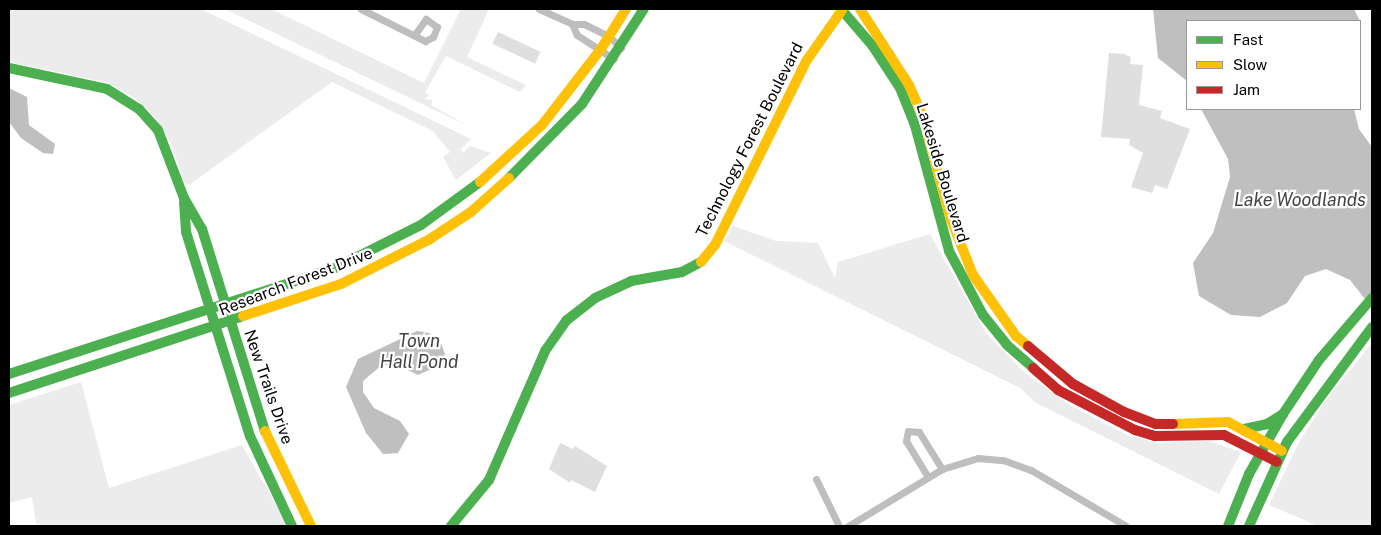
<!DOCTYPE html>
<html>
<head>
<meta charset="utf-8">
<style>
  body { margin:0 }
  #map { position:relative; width:1381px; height:535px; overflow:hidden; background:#fff; font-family:"Public Sans",sans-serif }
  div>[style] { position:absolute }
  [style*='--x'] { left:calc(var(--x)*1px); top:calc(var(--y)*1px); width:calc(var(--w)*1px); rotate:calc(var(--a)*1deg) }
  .green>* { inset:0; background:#ececec }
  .water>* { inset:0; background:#bfbfbf }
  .building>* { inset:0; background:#dfdfdf; transform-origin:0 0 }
  .street>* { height:7px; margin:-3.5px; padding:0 3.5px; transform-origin:3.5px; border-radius:3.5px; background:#bebebe }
  .fast>* { height:10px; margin:-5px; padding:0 5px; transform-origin:5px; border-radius:5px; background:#4caf50 }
  .slow>* { height:10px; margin:-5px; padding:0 5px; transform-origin:5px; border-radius:5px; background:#ffc107 }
  .jam>* { height:10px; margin:-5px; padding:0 5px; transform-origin:5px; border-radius:5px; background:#c62828 }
  span { translate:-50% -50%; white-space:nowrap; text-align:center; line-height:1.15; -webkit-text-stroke:4.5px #fff; paint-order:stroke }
  .street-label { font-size:16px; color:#000 }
  .water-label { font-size:18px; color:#444; font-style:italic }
  .frame { position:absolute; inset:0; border:10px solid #000; pointer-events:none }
  .legend { position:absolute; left:1186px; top:20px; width:175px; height:90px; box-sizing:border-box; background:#fff; border:1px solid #999; margin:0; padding:6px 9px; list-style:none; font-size:15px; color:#000 }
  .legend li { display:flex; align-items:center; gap:10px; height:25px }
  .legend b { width:25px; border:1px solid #999 }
</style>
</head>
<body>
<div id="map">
  <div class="green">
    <i style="clip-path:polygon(9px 9px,201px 9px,471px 139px,461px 149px,463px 153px,470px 146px,491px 153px,456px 180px,443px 157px,450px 152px,433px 131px,332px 82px,189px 185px,184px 182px,171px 143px,153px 115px,135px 98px,109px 83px,9px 62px)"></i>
    <i style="clip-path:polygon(225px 9px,271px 9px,424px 83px,461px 9px,489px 9px,467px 57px,526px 85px,520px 92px,446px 56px,425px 92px,429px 96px,424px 99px,433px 100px,431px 105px,470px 127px)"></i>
    <i style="clip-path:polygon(733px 226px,776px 241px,818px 243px,835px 278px,838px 262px,930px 234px,986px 333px,1024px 372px,1068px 404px,1127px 435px,1157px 443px,1209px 441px,1241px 452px,1219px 494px,1036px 403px,1020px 388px,724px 241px)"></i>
    <i style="clip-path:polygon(1372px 343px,1372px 526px,1318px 526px,1269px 505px,1298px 444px,1326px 400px)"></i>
    <i style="clip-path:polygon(81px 382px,109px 488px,242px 445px,288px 526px,46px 526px,36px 523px,32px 497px,9px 503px,9px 405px)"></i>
  </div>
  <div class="water">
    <i style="clip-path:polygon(1153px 9px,1354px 9px,1360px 21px,1360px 36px,1360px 21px,1187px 21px,1187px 81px,1158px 58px)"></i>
    <i style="clip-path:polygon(9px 88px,27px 97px,29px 125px,55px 144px,53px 154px,43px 153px,21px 138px,9px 122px)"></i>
    <i style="clip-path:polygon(1201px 109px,1354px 109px,1359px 129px,1372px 147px,1372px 308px,1350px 280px,1326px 269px,1305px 276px,1287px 303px,1260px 317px,1231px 315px,1199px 296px,1193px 263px,1213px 233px,1230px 177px,1228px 159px)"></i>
    <i style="clip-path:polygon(417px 331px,429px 333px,441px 343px,445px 354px,440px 365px,418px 375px,397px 365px,382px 365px,363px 381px,363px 392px,374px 408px,400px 421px,409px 434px,398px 453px,383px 454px,366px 433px,346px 387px,358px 359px)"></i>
  </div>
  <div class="building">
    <i style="left:498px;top:32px;width:47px;height:13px;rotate:25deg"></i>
    <i style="clip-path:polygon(1109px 53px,1124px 54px,1131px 57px,1130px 64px,1143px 65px,1139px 105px,1162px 111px,1160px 118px,1190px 129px,1167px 189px,1155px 185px,1152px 193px,1131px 187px,1143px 153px,1129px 145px,1130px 139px,1101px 137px)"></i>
    <i style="clip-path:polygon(560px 443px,573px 449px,575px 446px,607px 466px,595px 492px,571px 480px,570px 483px,549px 469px)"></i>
  </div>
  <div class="street">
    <i style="--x:361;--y:9;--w:72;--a:26.6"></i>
    <i style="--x:425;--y:41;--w:9;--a:-27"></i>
    <i style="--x:433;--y:37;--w:11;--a:-68"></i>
    <i style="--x:437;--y:27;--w:14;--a:-144"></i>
    <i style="--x:426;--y:19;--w:19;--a:126"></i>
    <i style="--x:539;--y:9;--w:36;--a:24"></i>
    <i style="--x:572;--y:24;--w:12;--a:0"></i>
    <i style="--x:584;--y:24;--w:28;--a:26"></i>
    <i style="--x:609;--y:36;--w:17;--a:45"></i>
    <i style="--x:572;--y:24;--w:12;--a:66"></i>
    <i style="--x:577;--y:35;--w:44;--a:33"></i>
    <i style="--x:928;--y:477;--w:42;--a:-121.4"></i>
    <i style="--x:906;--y:441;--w:10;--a:-79"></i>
    <i style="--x:908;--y:431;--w:11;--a:5"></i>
    <i style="--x:919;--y:432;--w:44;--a:58.1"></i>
    <i style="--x:816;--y:479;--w:52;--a:63.9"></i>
    <i style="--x:848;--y:526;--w:110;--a:-31.2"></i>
    <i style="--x:942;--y:469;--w:38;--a:-17"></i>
    <i style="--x:978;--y:458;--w:25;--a:5"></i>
    <i style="--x:1003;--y:460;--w:30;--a:20"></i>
    <i style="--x:1031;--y:470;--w:110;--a:30.5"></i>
  </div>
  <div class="fast">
    <i style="--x:841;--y:9;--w:48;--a:49.3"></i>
    <i style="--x:872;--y:45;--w:51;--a:56.9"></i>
    <i style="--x:900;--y:88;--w:37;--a:68"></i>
    <i style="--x:914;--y:122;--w:134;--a:74.8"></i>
    <i style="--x:949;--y:251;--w:72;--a:62"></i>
    <i style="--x:983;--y:315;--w:38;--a:51"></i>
    <i style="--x:1007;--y:345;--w:35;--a:41"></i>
    <i style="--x:9;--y:68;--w:100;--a:12.1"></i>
    <i style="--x:107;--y:89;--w:38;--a:32"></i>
    <i style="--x:139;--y:109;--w:28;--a:48"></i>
    <i style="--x:158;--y:130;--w:73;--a:69.1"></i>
    <i style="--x:184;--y:198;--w:36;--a:60"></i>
    <i style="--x:202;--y:229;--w:212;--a:72.7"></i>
    <i style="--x:509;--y:178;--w:104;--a:-45.4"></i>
    <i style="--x:582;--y:104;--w:113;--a:-56.9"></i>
    <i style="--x:184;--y:202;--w:30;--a:86"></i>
    <i style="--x:186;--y:232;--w:214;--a:72.6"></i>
    <i style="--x:250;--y:436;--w:99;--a:65"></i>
    <i style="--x:9;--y:374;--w:343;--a:-18"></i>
    <i style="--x:335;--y:268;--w:96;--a:-26.6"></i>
    <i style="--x:421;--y:225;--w:73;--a:-36.1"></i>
    <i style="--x:9;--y:393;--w:246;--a:-18.2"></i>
    <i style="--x:1244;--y:429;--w:24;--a:-12"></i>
    <i style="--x:1267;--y:424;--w:19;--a:-32"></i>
    <i style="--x:451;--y:526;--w:60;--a:-50.4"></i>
    <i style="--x:489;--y:480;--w:141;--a:-66.5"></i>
    <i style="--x:545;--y:351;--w:38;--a:-55"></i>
    <i style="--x:567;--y:320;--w:36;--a:-38"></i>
    <i style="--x:595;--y:298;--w:40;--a:-25"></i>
    <i style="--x:631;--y:281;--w:52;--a:-10"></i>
    <i style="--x:682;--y:272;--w:21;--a:-28"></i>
    <i style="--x:1228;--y:526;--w:56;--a:-68"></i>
    <i style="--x:1249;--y:474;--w:69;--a:-60.5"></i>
    <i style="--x:1283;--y:414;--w:65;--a:-56.3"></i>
    <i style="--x:1319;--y:360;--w:82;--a:-49.5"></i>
    <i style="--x:1249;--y:526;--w:92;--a:-65.7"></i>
    <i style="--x:1287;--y:442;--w:143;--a:-53.5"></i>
  </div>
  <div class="slow">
    <i style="--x:860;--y:9;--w:90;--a:57.2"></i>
    <i style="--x:909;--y:85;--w:34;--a:66"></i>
    <i style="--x:923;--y:116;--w:105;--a:75"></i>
    <i style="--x:950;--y:217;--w:62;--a:68.4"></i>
    <i style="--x:973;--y:275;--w:75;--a:54.8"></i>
    <i style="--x:1016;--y:336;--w:16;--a:40"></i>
    <i style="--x:480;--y:182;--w:84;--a:-42.6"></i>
    <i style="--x:542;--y:125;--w:96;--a:-52.2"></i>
    <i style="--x:601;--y:49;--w:47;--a:-58"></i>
    <i style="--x:701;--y:262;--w:22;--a:-51"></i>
    <i style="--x:715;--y:245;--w:207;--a:-63.6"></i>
    <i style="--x:807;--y:60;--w:61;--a:-55"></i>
    <i style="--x:243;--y:316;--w:103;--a:-18.1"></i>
    <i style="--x:341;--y:284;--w:100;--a:-26.8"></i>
    <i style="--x:430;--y:239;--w:49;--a:-33.4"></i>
    <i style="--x:471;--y:212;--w:51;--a:-41.8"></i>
    <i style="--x:1173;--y:424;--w:55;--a:-2.1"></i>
    <i style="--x:1228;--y:422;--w:61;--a:28.2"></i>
    <i style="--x:265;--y:431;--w:106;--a:64.2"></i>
  </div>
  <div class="jam">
    <i style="--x:1028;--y:346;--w:59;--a:40.2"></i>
    <i style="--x:1073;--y:384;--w:58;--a:28.8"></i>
    <i style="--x:1124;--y:412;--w:34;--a:21"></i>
    <i style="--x:1156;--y:424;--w:17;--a:0"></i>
    <i style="--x:1033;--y:368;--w:33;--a:41"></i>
    <i style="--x:1058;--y:390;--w:87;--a:27.5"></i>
    <i style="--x:1135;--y:430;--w:21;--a:17"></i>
    <i style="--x:1155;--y:436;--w:69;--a:-0.8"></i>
    <i style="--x:1224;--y:435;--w:59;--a:27"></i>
  </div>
  <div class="street-label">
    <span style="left:750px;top:140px;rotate:-63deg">Technology Forest Boulevard</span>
    <span style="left:942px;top:173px;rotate:73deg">Lakeside Boulevard</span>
    <span style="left:296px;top:282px;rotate:-21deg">Research Forest Drive</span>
    <span style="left:268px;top:387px;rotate:71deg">New Trails Drive</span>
  </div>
  <div class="water-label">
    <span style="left:1300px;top:200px">Lake Woodlands</span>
    <span style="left:419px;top:352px">Town<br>Hall Pond</span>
  </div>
  <div class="frame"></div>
  <ul class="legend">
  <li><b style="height:6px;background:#4caf50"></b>Fast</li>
  <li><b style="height:6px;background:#ffc107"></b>Slow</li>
  <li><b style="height:6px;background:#c62828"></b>Jam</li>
  </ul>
</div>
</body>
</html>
